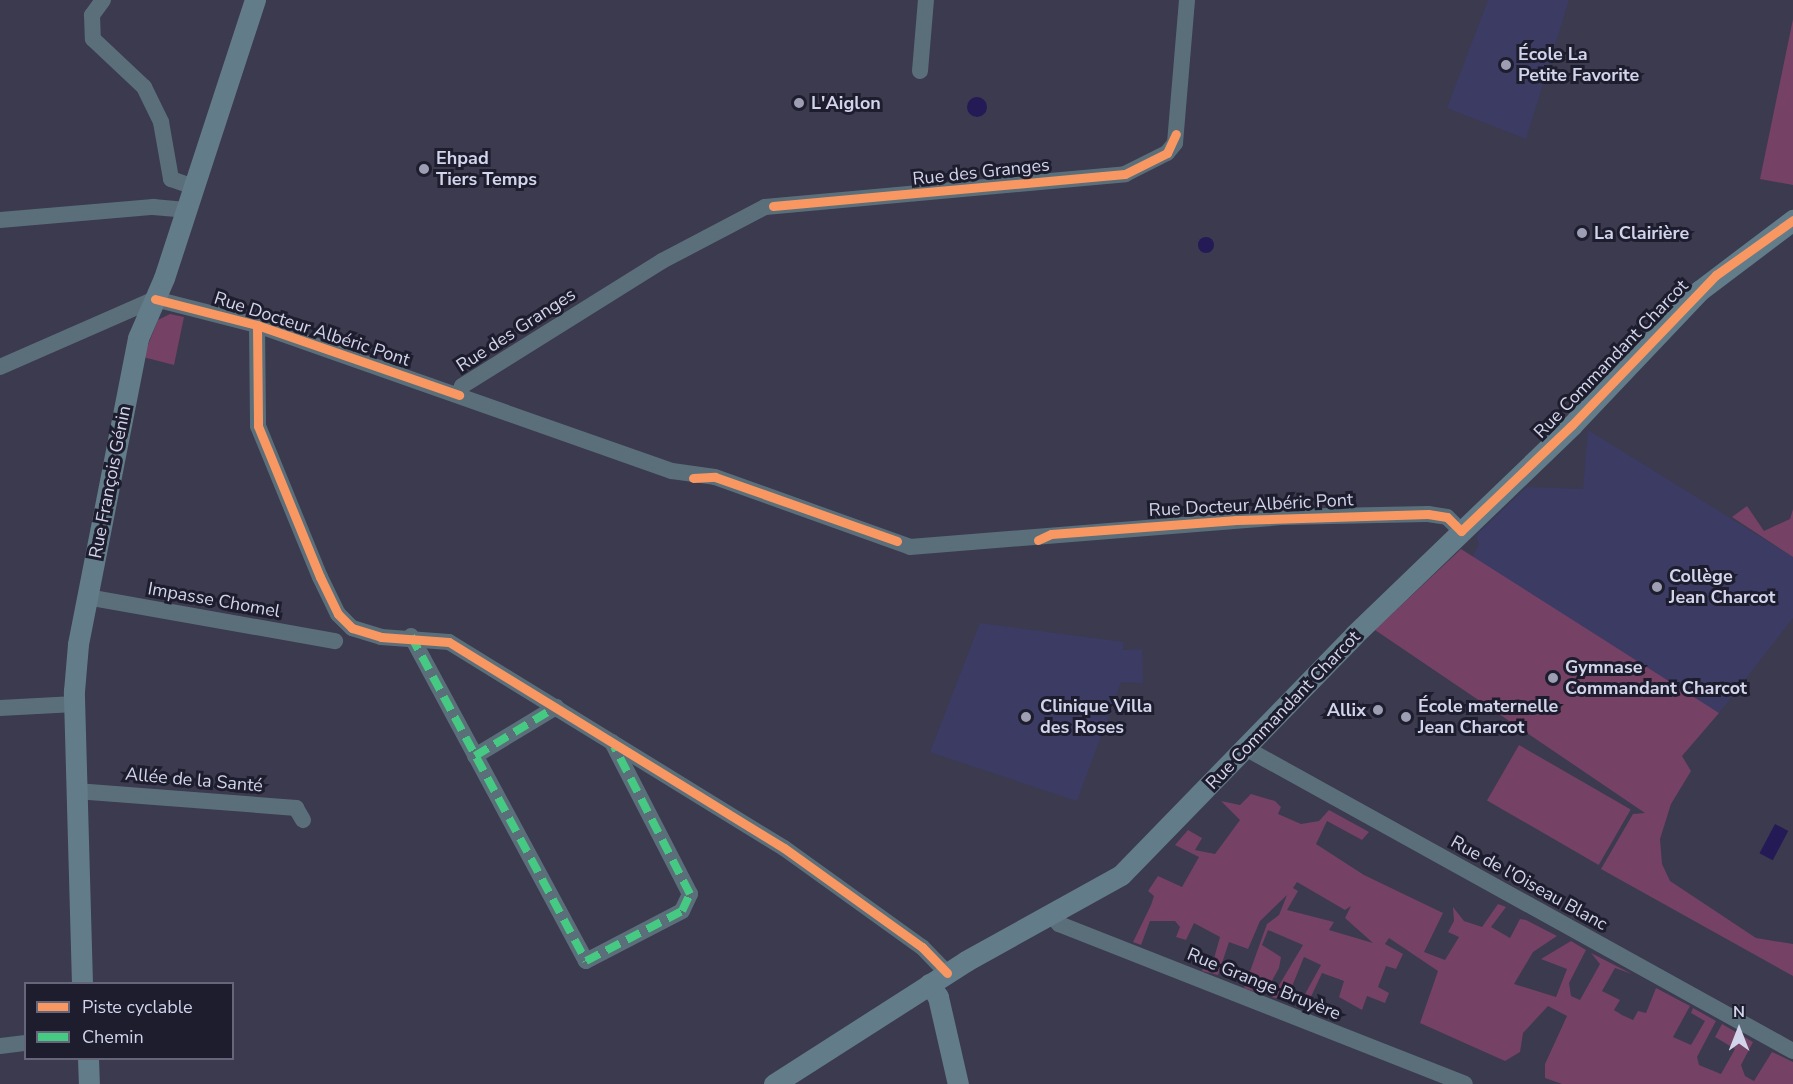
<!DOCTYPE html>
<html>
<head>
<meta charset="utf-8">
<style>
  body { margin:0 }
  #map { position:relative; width:1793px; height:1084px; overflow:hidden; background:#3b3a4f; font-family:"Nunito Sans",sans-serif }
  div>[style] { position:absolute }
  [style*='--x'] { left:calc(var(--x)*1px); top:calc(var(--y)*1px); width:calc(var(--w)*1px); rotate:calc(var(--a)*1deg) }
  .built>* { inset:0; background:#3c3b64 }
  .green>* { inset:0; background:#754165; transform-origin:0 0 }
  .water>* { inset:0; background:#231a56; transform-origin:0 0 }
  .round { border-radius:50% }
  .minor>* { height:16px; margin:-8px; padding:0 8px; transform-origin:8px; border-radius:8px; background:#5b6f7a }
  .major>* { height:21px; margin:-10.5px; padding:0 10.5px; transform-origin:10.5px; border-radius:10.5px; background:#637c89 }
  .quiet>* { height:8px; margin-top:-4px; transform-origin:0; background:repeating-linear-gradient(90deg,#46c982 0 15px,transparent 0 23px) }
  .cycleway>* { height:9px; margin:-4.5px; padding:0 4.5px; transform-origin:4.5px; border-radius:4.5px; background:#f99763 }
  .dots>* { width:16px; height:16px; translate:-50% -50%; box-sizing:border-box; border:3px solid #1d1d2e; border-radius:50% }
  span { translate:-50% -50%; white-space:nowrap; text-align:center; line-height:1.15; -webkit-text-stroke:6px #1d1d2e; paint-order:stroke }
  .poi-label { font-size:18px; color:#d2d4eb; font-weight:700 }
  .left { translate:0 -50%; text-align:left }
  .right { translate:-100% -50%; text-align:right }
  .street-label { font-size:18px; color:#d2d4eb }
  .legend { position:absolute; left:24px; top:982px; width:210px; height:78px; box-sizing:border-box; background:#1d1d2e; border:2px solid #65667a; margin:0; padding:8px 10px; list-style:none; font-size:18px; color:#d2d4eb }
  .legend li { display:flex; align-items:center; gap:12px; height:30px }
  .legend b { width:30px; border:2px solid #65667a }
  .north { position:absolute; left:1709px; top:1000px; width:60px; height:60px; -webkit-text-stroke:4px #1d1d2e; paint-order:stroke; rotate:0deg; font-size:16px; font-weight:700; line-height:24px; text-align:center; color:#d2d4eb }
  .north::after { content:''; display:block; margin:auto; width:21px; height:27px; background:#d2d4eb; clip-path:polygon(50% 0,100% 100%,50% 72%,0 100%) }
</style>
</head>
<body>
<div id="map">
  <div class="built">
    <i style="clip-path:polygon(1488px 0,1569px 0,1526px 139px,1447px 108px)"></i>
    <i style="clip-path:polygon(1588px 430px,1793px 557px,1793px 618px,1719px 713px,1472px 557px,1479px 545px,1476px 535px,1527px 487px,1583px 489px)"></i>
    <i style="clip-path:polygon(980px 623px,1123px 642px,1123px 650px,1142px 649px,1143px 683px,1121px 682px,1077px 801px,930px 752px)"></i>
  </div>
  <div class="green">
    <i style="clip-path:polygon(1793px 19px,1793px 185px,1760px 179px)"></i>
    <i style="clip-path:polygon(170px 314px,184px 317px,174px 365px,143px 357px,158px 320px)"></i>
    <i style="clip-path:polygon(1747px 506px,1764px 531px,1790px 519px,1793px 509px,1793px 557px,1732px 517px)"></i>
    <i style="clip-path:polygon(1461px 549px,1719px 713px,1682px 756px,1691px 771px,1671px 804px,1660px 839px,1662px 864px,1670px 881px,1756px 938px,1793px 944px,1793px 976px,1601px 869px,1633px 814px,1645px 813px,1375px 630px)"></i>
    <i style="left:1519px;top:745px;width:129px;height:64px;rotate:30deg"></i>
    <i style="clip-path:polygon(evenodd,1251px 794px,1275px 801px,1281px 807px,1278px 814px,1301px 824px,1319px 821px,1329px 810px,1369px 832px,1362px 840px,1327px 821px,1316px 844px,1364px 875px,1443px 913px,1424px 952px,1445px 960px,1459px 937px,1448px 932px,1454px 921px,1453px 907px,1464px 921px,1482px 927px,1498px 904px,1506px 907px,1491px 927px,1510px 938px,1520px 919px,1526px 920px,1557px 936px,1533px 952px,1514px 984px,1556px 997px,1567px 969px,1541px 959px,1571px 941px,1586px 950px,1569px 983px,1571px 996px,1580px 1000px,1600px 964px,1591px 953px,1632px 974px,1615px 968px,1602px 991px,1620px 1000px,1614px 1010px,1622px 1015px,1633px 1020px,1638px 1011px,1646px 1013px,1656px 988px,1690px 1006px,1673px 1037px,1691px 1045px,1705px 1021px,1691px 1013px,1693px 1008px,1716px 1021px,1697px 1057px,1699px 1065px,1721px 1074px,1735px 1049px,1715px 1037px,1722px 1024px,1753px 1042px,1741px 1065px,1745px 1076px,1754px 1081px,1772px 1052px,1793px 1062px,1793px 1084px,1562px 1084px,1545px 1078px,1545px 1064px,1567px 1016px,1548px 1006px,1523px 1033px,1520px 1052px,1505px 1061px,1420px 1023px,1438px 971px,1389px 938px,1385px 944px,1403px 954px,1396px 969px,1386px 966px,1378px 987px,1389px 993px,1385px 1003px,1367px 996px,1362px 1010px,1339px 997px,1344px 981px,1322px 973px,1310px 999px,1304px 996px,1321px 965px,1304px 957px,1286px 1001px,1272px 997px,1303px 945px,1268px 930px,1262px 945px,1281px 957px,1279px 968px,1264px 995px,1244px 988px,1267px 924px,1279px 915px,1287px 895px,1260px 921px,1248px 949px,1229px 942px,1218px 975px,1202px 971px,1205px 961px,1213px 962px,1220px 937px,1194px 923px,1186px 940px,1176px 937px,1180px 927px,1175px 921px,1150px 921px,1141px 945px,1133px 942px,1151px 905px,1154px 896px,1148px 891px,1158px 876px,1182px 887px,1199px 857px,1175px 845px,1188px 830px,1202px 838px,1195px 850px,1215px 854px,1240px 820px,1221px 801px,1240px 805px,1251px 794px,1297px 882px,1345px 910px,1351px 906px,1345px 918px,1373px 943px,1329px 930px,1334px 922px,1287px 910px,1298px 891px,1293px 888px,1297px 882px)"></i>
  </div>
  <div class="water">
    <i class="round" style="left:967px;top:97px;width:20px;height:20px"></i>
    <i class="round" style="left:1198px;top:237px;width:16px;height:16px"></i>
    <i style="left:1775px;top:824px;width:15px;height:33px;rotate:28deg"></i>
  </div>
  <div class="minor">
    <i style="--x:103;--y:0;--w:19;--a:126"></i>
    <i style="--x:92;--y:15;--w:24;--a:88"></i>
    <i style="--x:93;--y:39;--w:70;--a:43.3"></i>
    <i style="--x:144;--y:87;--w:39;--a:64"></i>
    <i style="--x:161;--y:122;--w:58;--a:80"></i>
    <i style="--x:171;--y:179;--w:24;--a:19"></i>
    <i style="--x:920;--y:71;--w:71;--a:-85.2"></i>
    <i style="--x:0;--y:220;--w:154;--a:-4.9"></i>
    <i style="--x:153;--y:207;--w:33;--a:5"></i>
    <i style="--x:257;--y:325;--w:101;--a:89.4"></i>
    <i style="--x:258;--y:426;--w:163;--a:67.7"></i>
    <i style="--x:320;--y:577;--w:41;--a:64.1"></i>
    <i style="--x:338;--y:614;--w:20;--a:45"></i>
    <i style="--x:352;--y:628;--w:30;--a:17"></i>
    <i style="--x:381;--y:637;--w:68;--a:4.2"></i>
    <i style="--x:449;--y:642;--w:393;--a:31.6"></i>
    <i style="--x:784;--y:848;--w:170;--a:35.7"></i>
    <i style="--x:922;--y:947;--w:36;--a:46"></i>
    <i style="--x:0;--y:367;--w:169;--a:-23.7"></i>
    <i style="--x:155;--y:299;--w:105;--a:14.3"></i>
    <i style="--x:257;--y:325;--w:440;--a:19.4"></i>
    <i style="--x:672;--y:471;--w:43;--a:7.9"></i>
    <i style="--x:715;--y:477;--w:207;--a:19.7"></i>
    <i style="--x:910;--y:547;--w:373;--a:-4.6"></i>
    <i style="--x:1282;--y:517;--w:146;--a:-1.2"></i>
    <i style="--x:1428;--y:514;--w:19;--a:9"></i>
    <i style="--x:1447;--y:517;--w:20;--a:45"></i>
    <i style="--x:459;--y:395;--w:9;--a:-72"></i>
    <i style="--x:462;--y:386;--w:236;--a:-32"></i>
    <i style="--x:662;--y:261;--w:116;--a:-27.7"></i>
    <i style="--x:765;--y:207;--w:362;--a:-5.2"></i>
    <i style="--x:1125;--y:174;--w:47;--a:-26.6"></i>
    <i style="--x:1167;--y:153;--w:13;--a:-51"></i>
    <i style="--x:1175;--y:143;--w:144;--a:-85.2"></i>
    <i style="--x:87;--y:597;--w:252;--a:10.1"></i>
    <i style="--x:411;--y:636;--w:369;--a:61.7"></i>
    <i style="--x:586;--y:961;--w:108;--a:-27.5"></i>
    <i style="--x:682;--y:911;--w:19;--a:-65"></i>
    <i style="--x:690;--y:894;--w:171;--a:-117.2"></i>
    <i style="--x:0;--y:708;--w:75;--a:-3.1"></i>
    <i style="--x:1247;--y:749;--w:624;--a:28.95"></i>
    <i style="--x:475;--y:756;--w:95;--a:-31.2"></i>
    <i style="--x:76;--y:791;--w:221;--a:4.4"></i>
    <i style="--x:296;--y:808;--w:14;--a:60"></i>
    <i style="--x:1052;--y:916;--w:11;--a:49"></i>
    <i style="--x:1059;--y:924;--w:436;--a:21.5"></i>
    <i style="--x:0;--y:1046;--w:26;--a:-7"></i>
  </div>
  <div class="major">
    <i style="--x:82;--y:984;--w:293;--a:-91.6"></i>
    <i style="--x:74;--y:691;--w:47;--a:-85.1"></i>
    <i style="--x:78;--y:644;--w:312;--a:-78.9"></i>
    <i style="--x:138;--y:338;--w:65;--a:-66.6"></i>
    <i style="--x:164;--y:278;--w:293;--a:-71.9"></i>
    <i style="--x:929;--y:984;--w:16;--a:55"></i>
    <i style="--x:938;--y:997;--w:89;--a:77.1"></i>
    <i style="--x:88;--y:1058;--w:26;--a:88"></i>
    <i style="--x:774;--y:1084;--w:228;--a:-32.6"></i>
    <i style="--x:966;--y:961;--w:177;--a:-29"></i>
    <i style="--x:1121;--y:875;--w:334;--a:-45.8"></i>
    <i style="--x:1354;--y:635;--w:303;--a:-43.9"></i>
    <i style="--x:1572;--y:425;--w:185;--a:-46.5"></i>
    <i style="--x:1699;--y:291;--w:118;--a:-37.1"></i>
  </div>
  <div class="quiet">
    <i style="--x:411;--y:636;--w:369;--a:61.7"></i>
    <i style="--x:586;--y:961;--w:108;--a:-27.5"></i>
    <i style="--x:682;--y:911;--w:19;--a:-65"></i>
    <i style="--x:690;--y:894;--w:166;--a:-117.2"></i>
    <i style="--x:475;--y:756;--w:95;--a:-31.2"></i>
  </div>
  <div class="cycleway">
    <i style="--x:773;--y:206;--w:353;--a:-5.2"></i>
    <i style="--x:1125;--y:174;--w:47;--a:-26.6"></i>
    <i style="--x:1167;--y:153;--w:21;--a:-65"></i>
    <i style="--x:155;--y:299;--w:105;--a:14.3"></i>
    <i style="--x:257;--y:325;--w:214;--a:19.1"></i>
    <i style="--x:257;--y:325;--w:101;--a:89.4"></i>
    <i style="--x:258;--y:426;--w:163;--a:67.7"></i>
    <i style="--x:320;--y:577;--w:41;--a:64.1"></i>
    <i style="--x:338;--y:614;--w:20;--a:45"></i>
    <i style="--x:352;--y:628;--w:30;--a:17"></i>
    <i style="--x:381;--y:637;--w:68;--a:4.2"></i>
    <i style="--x:449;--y:642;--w:393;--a:31.6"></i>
    <i style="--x:784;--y:848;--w:170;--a:35.7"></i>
    <i style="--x:922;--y:947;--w:36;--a:46"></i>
    <i style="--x:693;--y:478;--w:22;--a:-3"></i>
    <i style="--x:715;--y:477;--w:193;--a:19.4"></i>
    <i style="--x:1038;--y:540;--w:14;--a:-25"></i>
    <i style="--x:1051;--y:534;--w:186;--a:-4.3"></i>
    <i style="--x:1236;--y:520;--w:192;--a:-1.8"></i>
    <i style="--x:1428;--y:514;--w:19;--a:9"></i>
    <i style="--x:1447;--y:517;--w:20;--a:45"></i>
    <i style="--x:1461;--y:531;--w:153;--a:-43.7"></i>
    <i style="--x:1572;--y:425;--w:208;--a:-46.2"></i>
    <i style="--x:1716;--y:275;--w:95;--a:-35.5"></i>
  </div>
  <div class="dots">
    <i style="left:1506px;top:65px;background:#9d9eb4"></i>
    <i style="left:799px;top:103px;background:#9d9eb4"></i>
    <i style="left:424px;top:169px;background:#9d9eb4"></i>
    <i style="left:1582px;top:233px;background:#9d9eb4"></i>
    <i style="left:1657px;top:587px;background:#9d9eb4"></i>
    <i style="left:1553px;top:678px;background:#9d9eb4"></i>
    <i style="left:1378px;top:710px;background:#9d9eb4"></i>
    <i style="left:1026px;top:717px;background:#9d9eb4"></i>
    <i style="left:1406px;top:717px;background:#9d9eb4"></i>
  </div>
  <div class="poi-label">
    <span class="left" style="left:1518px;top:65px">École La<br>Petite Favorite</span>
    <span class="left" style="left:811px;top:103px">L'Aiglon</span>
    <span class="left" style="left:436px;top:169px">Ehpad<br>Tiers Temps</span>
    <span class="left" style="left:1594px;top:233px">La Clairière</span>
    <span class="left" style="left:1669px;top:587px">Collège<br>Jean Charcot</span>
    <span class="left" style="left:1565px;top:678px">Gymnase<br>Commandant Charcot</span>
    <span class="left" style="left:1040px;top:717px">Clinique Villa<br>des Roses</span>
    <span class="left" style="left:1418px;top:717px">École maternelle<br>Jean Charcot</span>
    <span class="right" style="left:1366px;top:710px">Allix</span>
  </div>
  <div class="street-label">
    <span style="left:981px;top:172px;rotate:-6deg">Rue des Granges</span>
    <span style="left:312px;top:329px;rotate:18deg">Rue Docteur Albéric Pont</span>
    <span style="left:516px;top:330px;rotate:-33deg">Rue des Granges</span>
    <span style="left:1611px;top:359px;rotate:-46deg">Rue Commandant Charcot</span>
    <span style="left:110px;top:482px;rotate:-79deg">Rue François Génin</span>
    <span style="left:1251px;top:505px;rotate:-3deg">Rue Docteur Albéric Pont</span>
    <span style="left:214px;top:600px;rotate:10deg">Impasse Chomel</span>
    <span style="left:1283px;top:710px;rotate:-46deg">Rue Commandant Charcot</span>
    <span style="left:194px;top:780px;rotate:5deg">Allée de la Santé</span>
    <span style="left:1529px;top:883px;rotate:29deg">Rue de l'Oiseau Blanc</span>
    <span style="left:1264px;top:984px;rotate:22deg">Rue Grange Bruyère</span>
  </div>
  <ul class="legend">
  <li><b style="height:8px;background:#f99763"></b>Piste cyclable</li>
  <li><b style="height:8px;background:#46c982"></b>Chemin</li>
  </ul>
  <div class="north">N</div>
</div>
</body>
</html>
